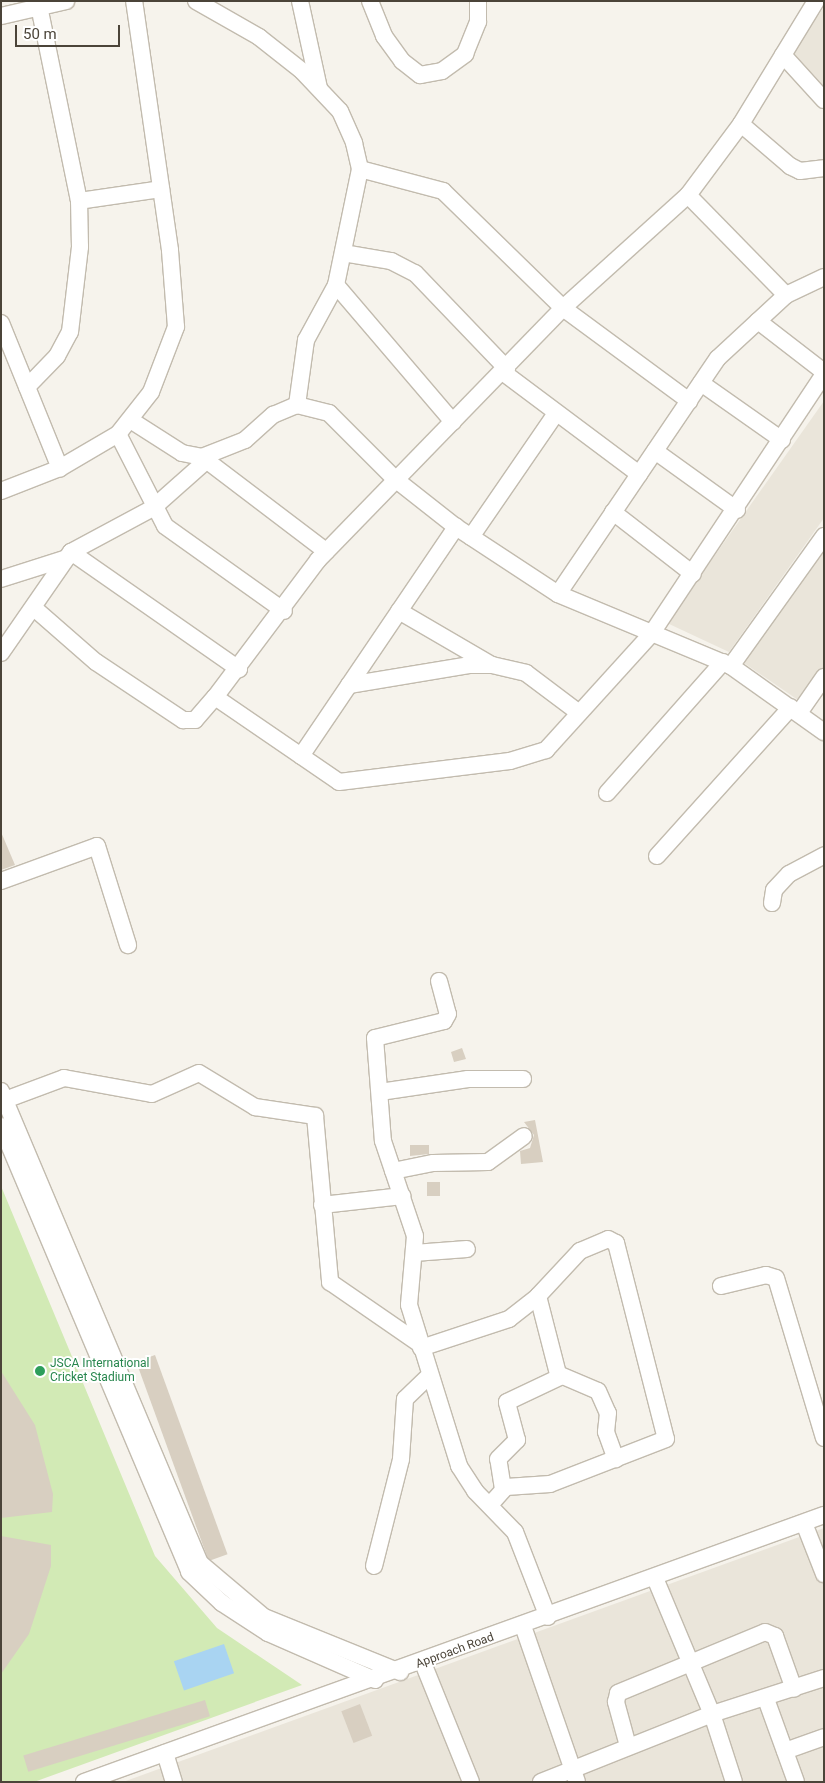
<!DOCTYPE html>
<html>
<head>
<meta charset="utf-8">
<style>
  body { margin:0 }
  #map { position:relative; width:825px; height:1783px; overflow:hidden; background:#f6f3ec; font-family:Roboto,sans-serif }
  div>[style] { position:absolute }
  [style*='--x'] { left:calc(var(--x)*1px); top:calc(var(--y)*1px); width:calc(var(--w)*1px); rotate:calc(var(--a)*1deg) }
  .residential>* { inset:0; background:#eae5da }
  .green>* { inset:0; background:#d2eab5 }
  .water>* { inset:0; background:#a9d4f2; transform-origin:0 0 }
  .building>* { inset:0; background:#d8cfc1; transform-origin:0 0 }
  .roads { filter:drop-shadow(1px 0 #c2bbae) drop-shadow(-1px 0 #c2bbae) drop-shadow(0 1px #c2bbae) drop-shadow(0 -1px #c2bbae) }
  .minor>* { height:16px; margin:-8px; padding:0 8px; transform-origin:8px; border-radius:8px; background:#fff }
  .dots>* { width:14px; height:14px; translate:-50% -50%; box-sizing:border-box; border:2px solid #fff; border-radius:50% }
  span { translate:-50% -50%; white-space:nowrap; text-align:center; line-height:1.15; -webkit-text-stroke:4px #fff; paint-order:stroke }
  .leisure-label { font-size:12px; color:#27864d }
  .left { translate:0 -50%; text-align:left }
  .street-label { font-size:12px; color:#4b4439 }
  .frame { position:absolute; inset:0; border:2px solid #4b4439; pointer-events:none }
  .scale { position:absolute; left:15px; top:25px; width:105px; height:22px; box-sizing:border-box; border:2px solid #4b4439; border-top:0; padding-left:6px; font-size:15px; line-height:18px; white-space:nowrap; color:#4b4439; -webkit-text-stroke:4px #fff; paint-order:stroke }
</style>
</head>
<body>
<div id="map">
  <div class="residential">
    <i style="clip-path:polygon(824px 7px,824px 86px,793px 52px)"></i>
    <i style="clip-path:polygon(824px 401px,824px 518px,729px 652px,667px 623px)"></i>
    <i style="clip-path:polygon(824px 547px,824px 670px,798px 700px,744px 663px)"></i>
    <i style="clip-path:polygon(824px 1528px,824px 1782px,123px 1782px)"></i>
  </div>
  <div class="green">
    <i style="clip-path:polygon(1px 1186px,155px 1556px,217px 1628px,302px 1685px,34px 1782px,1px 1782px)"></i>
  </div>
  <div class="water">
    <i style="left:224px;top:1644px;width:31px;height:53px;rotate:71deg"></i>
  </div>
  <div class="building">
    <i style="clip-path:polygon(1px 832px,15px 865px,1px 870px)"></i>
    <i style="clip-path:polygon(462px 1048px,466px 1059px,454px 1062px,451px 1052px)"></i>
    <i style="clip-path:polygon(535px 1120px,543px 1162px,521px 1164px,520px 1151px,530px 1148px,534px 1135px,524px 1122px)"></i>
    <i style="clip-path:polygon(410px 1145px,429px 1145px,429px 1154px,410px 1156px)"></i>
    <i style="left:427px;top:1182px;width:13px;height:14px"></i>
    <i style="left:155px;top:1355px;width:212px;height:20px;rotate:70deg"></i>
    <i style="clip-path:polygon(1px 1371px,35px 1425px,53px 1494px,52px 1512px,1px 1518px)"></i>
    <i style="clip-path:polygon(1px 1536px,51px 1545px,51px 1566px,29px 1634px,1px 1674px)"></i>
    <i style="left:205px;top:1700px;width:17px;height:190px;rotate:73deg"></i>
    <i style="left:360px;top:1704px;width:34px;height:20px;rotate:69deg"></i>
  </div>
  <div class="roads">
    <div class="minor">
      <i style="--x:196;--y:1;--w:73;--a:29.7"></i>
      <i style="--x:259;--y:37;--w:55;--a:38.3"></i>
      <i style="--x:302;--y:71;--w:55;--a:46.5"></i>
      <i style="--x:340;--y:111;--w:35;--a:66"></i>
      <i style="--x:354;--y:143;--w:27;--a:77"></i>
      <i style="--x:360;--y:169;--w:118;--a:101.7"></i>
      <i style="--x:336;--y:285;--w:63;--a:118.6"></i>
      <i style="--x:306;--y:340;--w:66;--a:97.9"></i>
      <i style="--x:300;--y:1;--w:89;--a:77.7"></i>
      <i style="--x:370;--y:1;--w:38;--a:68"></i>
      <i style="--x:384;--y:36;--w:31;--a:54"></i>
      <i style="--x:402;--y:61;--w:23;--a:38"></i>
      <i style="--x:420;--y:75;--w:22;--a:-10"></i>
      <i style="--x:442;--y:71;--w:29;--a:-36"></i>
      <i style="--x:465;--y:54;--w:35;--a:-68"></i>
      <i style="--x:478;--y:22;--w:21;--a:-90"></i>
      <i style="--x:816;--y:1;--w:144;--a:121.4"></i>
      <i style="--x:741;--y:124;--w:89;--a:126.7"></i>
      <i style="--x:688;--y:195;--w:169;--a:137.9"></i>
      <i style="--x:563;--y:308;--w:351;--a:134.2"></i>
      <i style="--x:318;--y:560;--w:171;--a:126.9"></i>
      <i style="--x:215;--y:697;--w:150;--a:34.4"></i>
      <i style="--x:339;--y:782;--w:172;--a:-7"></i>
      <i style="--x:510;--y:761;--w:38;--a:-17"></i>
      <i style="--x:546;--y:750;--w:158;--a:-47.8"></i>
      <i style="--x:652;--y:633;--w:311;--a:-56.4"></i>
      <i style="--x:1;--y:16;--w:67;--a:-13"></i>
      <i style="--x:783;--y:55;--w:61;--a:47.7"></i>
      <i style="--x:741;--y:124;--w:65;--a:40.6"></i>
      <i style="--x:790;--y:166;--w:11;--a:27"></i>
      <i style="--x:800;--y:171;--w:24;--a:-7"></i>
      <i style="--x:360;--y:169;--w:86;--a:14.8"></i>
      <i style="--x:443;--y:191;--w:168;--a:44.3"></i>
      <i style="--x:563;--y:308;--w:157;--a:36.4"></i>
      <i style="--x:688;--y:195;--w:140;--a:45.6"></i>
      <i style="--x:79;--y:201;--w:83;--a:-8.3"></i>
      <i style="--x:343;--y:253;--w:49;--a:9.5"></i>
      <i style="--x:391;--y:261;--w:27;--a:27"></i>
      <i style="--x:415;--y:273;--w:133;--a:46.2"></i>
      <i style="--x:336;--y:285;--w:180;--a:49.5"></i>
      <i style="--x:758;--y:321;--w:83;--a:37.7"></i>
      <i style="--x:1;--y:323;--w:157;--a:67.9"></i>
      <i style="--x:504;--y:373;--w:169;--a:36.8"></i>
      <i style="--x:701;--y:383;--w:99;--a:35.1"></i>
      <i style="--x:27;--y:387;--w:43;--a:-45.9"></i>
      <i style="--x:57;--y:356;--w:27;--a:-62"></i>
      <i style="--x:70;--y:332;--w:86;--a:-83.3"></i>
      <i style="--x:80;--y:247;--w:46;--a:-91.2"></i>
      <i style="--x:79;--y:201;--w:204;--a:-101.6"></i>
      <i style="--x:132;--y:421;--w:59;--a:32.6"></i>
      <i style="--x:182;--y:453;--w:20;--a:11"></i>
      <i style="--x:202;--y:457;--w:46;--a:-21.6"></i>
      <i style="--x:245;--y:440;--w:38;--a:-42"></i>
      <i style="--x:273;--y:415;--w:26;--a:-23"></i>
      <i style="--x:297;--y:405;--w:33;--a:14"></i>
      <i style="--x:329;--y:413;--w:93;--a:45"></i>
      <i style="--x:395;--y:479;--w:78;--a:38.2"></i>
      <i style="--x:456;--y:527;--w:122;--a:33.3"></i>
      <i style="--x:558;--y:594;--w:187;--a:22.6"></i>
      <i style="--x:731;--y:666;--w:114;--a:35.4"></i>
      <i style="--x:118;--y:434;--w:103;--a:62.9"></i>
      <i style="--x:165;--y:526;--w:146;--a:35.5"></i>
      <i style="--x:655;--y:451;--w:101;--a:35.7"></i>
      <i style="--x:202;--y:457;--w:156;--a:37.2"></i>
      <i style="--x:1;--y:491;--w:63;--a:-21.3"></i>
      <i style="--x:60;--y:468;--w:67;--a:-30.4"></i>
      <i style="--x:118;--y:434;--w:53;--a:-51.8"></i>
      <i style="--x:151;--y:392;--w:70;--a:-69"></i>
      <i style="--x:176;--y:327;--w:77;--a:-94.5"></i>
      <i style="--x:170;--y:250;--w:252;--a:-98.2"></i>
      <i style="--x:613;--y:512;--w:101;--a:37.8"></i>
      <i style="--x:471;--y:537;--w:148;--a:-55.5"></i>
      <i style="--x:71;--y:552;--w:205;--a:34.9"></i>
      <i style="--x:1;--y:579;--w:69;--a:-17.7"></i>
      <i style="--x:558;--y:594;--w:285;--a:-55.9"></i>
      <i style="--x:718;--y:358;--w:93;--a:-42.8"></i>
      <i style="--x:786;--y:295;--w:42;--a:-25.3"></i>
      <i style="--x:34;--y:608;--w:82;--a:41.1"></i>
      <i style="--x:96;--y:662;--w:105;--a:33.7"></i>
      <i style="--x:183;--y:720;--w:12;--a:0"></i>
      <i style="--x:195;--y:720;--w:30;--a:-49"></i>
      <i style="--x:399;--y:611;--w:105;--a:30.2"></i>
      <i style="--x:1;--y:653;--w:123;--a:-55.3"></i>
      <i style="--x:71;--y:552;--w:93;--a:-28.2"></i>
      <i style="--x:153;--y:508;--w:71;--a:-41.6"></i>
      <i style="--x:731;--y:666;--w:160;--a:-54.4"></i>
      <i style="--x:349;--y:685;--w:123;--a:-9.4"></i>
      <i style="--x:470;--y:665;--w:22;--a:0"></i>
      <i style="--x:492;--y:665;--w:35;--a:13"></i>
      <i style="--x:526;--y:673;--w:66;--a:37"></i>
      <i style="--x:799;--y:713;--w:44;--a:-55.2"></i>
      <i style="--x:301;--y:756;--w:277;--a:-55.9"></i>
      <i style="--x:607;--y:793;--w:175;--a:-48.5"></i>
      <i style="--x:657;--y:856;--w:200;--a:-48"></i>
      <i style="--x:1;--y:881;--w:102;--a:-20"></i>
      <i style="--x:97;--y:846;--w:104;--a:72.6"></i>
      <i style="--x:772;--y:903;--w:13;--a:-81"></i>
      <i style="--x:774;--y:890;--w:22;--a:-47"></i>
      <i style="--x:789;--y:874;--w:40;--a:-28"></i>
      <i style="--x:439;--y:981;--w:34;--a:75"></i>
      <i style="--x:448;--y:1014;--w:8;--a:120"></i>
      <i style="--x:444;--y:1021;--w:71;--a:166.2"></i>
      <i style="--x:375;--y:1038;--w:103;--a:85.6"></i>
      <i style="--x:383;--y:1141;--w:100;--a:71.4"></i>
      <i style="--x:415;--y:1236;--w:69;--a:95"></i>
      <i style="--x:409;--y:1305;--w:169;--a:72.7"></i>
      <i style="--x:459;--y:1466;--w:30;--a:57"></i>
      <i style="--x:475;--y:1491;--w:57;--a:45.7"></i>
      <i style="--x:515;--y:1532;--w:91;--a:68.8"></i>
      <i style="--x:1;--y:1091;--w:512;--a:67.14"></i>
      <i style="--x:200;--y:1563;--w:84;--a:40.2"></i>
      <i style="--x:264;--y:1617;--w:147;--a:22"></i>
      <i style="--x:380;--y:1092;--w:89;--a:-8.4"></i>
      <i style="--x:468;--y:1079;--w:55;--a:0"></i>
      <i style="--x:5;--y:1100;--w:63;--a:-20.4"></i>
      <i style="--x:64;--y:1078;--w:89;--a:10.3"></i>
      <i style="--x:152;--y:1094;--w:51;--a:-24.1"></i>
      <i style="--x:199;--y:1073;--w:66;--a:31.3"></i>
      <i style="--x:255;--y:1107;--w:61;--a:8.5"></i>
      <i style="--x:315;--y:1116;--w:167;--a:84.8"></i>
      <i style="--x:330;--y:1282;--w:109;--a:34.6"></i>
      <i style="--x:1;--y:1126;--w:484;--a:67.1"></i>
      <i style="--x:189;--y:1572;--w:45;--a:43.2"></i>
      <i style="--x:222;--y:1603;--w:55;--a:33.1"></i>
      <i style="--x:268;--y:1633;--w:117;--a:23.7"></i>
      <i style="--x:393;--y:1171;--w:41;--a:-11.3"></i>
      <i style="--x:433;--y:1163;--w:55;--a:-1"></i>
      <i style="--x:488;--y:1162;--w:44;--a:-35.8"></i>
      <i style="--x:322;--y:1205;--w:81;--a:-6.4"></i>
      <i style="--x:414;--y:1253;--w:53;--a:-4.3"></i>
      <i style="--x:721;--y:1286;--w:46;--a:-13.7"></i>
      <i style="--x:766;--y:1275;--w:10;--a:17"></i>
      <i style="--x:776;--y:1278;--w:167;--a:73.3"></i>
      <i style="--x:538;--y:1296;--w:81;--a:75.6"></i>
      <i style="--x:558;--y:1374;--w:43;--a:23"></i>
      <i style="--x:598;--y:1391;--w:24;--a:66"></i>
      <i style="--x:608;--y:1413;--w:19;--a:96"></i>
      <i style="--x:606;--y:1432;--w:29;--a:70"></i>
      <i style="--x:421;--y:1348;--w:93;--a:-18.2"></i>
      <i style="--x:509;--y:1319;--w:37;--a:-38"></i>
      <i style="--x:538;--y:1296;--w:62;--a:-47"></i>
      <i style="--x:580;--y:1251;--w:30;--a:-23"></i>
      <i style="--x:608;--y:1239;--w:9;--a:27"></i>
      <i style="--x:616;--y:1243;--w:202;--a:75.7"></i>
      <i style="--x:666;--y:1439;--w:124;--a:158.8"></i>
      <i style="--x:550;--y:1484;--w:44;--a:176.1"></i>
      <i style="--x:506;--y:1487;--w:24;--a:132"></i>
      <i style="--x:503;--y:1489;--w:30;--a:-99"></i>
      <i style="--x:498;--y:1459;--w:27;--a:-45"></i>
      <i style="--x:517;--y:1440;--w:39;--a:-105"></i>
      <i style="--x:507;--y:1402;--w:59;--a:-25.3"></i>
      <i style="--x:804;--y:1523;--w:55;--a:68.6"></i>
      <i style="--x:374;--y:1566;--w:110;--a:-75.8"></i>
      <i style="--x:401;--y:1459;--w:60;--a:-86.2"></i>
      <i style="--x:405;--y:1399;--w:35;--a:-44"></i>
      <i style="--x:655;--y:1578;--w:147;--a:67.3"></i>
      <i style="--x:712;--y:1714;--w:71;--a:72.1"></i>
      <i style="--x:523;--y:1626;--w:165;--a:70.9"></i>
      <i style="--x:423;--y:1663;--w:128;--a:68"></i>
      <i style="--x:766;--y:1699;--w:88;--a:70.1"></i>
      <i style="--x:628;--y:1746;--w:46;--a:-105.3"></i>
      <i style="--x:616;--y:1702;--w:9;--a:-77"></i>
      <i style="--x:618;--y:1693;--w:159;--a:-22.5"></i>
      <i style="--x:765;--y:1632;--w:11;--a:22"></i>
      <i style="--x:775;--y:1636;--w:56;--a:70.3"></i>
      <i style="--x:785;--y:1751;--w:41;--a:-19.7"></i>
      <i style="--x:165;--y:1753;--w:30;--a:73"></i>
      <i style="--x:84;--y:1782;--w:787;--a:-19.84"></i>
      <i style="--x:541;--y:1782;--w:184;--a:-21.7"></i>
      <i style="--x:712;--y:1714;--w:118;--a:-17.8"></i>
    </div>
  </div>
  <div class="dots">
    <i style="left:40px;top:1371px;background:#2e9e5b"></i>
  </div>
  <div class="leisure-label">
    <span class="left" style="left:50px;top:1371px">JSCA International<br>Cricket Stadium</span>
  </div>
  <div class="street-label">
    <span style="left:455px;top:1651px;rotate:-20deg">Approach Road</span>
  </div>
  <div class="frame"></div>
  <div class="scale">50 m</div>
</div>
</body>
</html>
